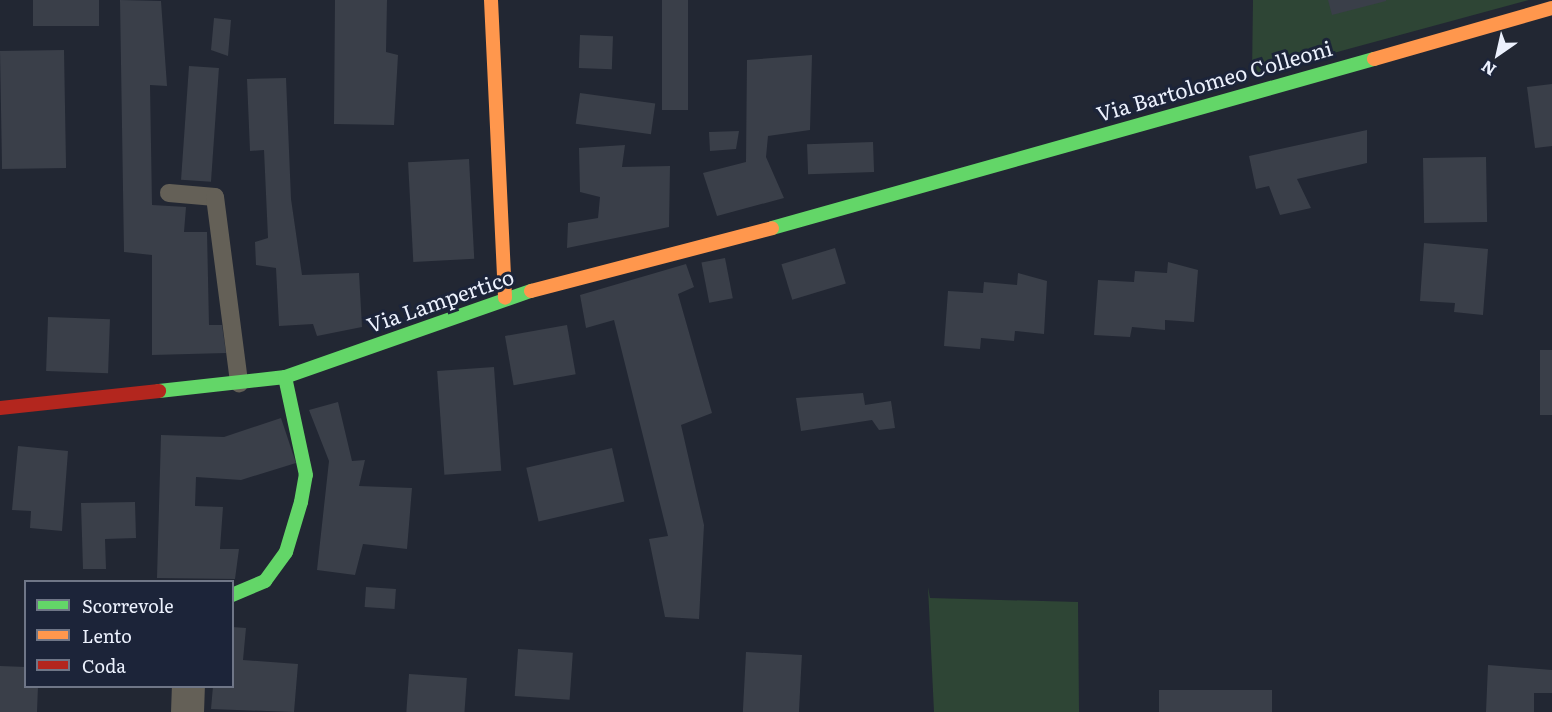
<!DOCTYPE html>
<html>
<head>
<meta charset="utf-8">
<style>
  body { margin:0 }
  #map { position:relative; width:1552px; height:712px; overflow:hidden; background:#222733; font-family:Literata,serif }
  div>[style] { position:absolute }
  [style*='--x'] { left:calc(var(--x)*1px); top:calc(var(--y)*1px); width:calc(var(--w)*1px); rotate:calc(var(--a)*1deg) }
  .green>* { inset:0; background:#2e4535 }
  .building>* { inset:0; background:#3a3f49; transform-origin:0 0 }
  .lane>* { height:18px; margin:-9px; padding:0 9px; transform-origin:9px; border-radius:9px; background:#646057 }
  .street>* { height:33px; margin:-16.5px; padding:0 16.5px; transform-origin:16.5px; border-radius:16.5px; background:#646057 }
  .fast>* { height:14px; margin:-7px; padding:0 7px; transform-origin:7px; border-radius:7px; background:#63d668 }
  .slow>* { height:14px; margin:-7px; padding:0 7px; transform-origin:7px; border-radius:7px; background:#ff974d }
  .jam>* { height:14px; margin:-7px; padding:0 7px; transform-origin:7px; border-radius:7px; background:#b3261e }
  span { translate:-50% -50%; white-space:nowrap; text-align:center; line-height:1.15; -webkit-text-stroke:6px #1c2439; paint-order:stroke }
  .street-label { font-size:21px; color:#ecf1fd }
  .legend { position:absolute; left:24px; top:580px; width:210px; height:108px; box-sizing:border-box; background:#1c2439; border:2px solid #6f7687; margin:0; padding:8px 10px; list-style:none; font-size:18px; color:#ecf1fd }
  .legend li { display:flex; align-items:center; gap:12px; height:30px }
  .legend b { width:30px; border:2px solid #6f7687 }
  .north { position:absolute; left:1468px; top:24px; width:60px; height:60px; -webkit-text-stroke:4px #1c2439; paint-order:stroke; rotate:214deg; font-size:16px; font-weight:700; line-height:24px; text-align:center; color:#ecf1fd }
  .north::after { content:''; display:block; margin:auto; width:21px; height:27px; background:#ecf1fd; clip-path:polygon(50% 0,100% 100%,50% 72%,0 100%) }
</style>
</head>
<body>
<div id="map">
  <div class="green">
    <i style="clip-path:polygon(1253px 0,1529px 0,1252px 75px)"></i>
    <i style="clip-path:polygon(928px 587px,930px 598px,1078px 602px,1079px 712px,934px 712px)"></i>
  </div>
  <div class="building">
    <i style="left:33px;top:0;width:66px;height:26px"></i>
    <i style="clip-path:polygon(120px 0,161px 1px,167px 86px,150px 85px,152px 205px,186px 207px,184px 232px,207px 232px,209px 325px,222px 325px,226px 353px,152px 355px,152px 255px,124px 252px)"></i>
    <i style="clip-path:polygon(335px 0,387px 0,386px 52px,398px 55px,394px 125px,334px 124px)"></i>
    <i style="left:662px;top:0;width:26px;height:110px"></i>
    <i style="clip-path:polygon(1328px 0,1386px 0,1386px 1px,1332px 15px)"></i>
    <i style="clip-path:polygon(214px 18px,231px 20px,228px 56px,211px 50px)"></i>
    <i style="left:580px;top:35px;width:33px;height:33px;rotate:2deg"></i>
    <i style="left:64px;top:50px;width:118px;height:64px;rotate:89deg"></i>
    <i style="clip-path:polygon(812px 55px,810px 130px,768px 136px,766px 157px,784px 198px,717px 216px,703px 173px,746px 162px,747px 60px)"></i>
    <i style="left:189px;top:66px;width:30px;height:114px;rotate:4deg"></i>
    <i style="clip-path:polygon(286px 78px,291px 199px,302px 275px,359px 273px,362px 327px,317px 336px,313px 324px,279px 326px,276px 268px,256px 265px,255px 242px,268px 238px,264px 150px,250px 151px,247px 79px)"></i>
    <i style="clip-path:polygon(1552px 84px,1552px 146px,1535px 148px,1527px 87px)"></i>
    <i style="left:580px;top:93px;width:76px;height:31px;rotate:8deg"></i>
    <i style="clip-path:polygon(1367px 130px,1367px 163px,1297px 179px,1311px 208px,1280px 215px,1269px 186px,1256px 189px,1249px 156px)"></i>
    <i style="clip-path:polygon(739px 131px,736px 149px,710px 151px,709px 132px)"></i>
    <i style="left:873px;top:142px;width:30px;height:66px;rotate:88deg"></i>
    <i style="clip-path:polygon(625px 145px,622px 167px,670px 166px,669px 227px,567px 248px,568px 223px,598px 218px,600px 197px,580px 192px,579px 148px)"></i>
    <i style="left:1486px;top:157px;width:65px;height:63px;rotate:89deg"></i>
    <i style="left:469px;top:159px;width:100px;height:61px;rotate:87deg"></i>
    <i style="clip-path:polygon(1424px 243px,1488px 249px,1483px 315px,1454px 312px,1455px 303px,1420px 301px)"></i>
    <i style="left:835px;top:248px;width:37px;height:56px;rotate:73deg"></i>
    <i style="left:725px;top:258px;width:41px;height:24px;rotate:79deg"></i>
    <i style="clip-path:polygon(1168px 262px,1198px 270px,1194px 322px,1165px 320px,1165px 330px,1132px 327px,1130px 337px,1094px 335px,1098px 280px,1134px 282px,1135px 271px,1167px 273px)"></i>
    <i style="clip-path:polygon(686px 264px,694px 287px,678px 294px,712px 413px,681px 425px,704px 525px,699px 619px,665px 617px,649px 539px,668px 536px,614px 320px,586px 328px,580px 295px)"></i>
    <i style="clip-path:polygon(1018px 273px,1047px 281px,1044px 334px,1015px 331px,1014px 341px,981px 338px,980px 349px,944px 346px,948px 291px,983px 293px,984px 282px,1017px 285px)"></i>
    <i style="left:48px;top:317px;width:62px;height:54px;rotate:2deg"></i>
    <i style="left:567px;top:325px;width:50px;height:63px;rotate:80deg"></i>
    <i style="left:1540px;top:350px;width:12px;height:65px"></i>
    <i style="left:494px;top:367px;width:104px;height:57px;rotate:86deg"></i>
    <i style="clip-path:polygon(863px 393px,865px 405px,891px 401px,895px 428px,879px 430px,872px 420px,801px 431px,796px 398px)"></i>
    <i style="clip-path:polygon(338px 402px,352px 461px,365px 460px,359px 486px,412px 488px,407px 549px,363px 544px,355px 575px,317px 570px,329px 461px,309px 410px)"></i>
    <i style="clip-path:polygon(281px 418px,296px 463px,241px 480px,196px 477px,195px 506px,223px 507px,220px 549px,239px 549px,235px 579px,157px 578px,161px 435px,224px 437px)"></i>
    <i style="clip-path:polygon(18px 446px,68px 451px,62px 531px,30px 528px,31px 511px,12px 510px)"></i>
    <i style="left:612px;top:448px;width:55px;height:88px;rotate:77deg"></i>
    <i style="clip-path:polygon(135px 502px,136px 538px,105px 539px,106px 569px,83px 569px,81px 503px)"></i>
    <i style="left:366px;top:587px;width:30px;height:20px;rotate:4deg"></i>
    <i style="clip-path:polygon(232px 627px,246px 628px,243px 660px,298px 664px,294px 712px,211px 709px,213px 686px,232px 686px)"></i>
    <i style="left:518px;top:649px;width:55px;height:47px;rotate:4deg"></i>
    <i style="left:746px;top:652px;width:56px;height:60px;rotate:3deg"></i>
    <i style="clip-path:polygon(1488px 665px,1552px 670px,1552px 693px,1534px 693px,1534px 712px,1486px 712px)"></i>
    <i style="clip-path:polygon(0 666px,26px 667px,26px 686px,38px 686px,37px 712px,0 712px)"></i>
    <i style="left:409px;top:674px;width:58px;height:38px;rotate:4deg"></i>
    <i style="left:1159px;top:690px;width:113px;height:22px"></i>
  </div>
  <div class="lane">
    <i style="--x:169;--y:193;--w:46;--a:5"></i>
    <i style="--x:215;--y:197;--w:188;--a:82.6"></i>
  </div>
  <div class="street">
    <i style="--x:187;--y:712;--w:26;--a:-88"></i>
  </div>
  <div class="fast">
    <i style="--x:772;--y:228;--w:625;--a:-15.68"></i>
    <i style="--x:159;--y:391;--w:127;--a:-6.3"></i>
    <i style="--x:285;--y:377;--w:261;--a:-19.3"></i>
    <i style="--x:232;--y:595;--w:36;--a:-23"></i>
    <i style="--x:265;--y:581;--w:36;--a:-54"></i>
    <i style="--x:286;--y:552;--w:52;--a:-73.3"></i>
    <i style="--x:301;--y:502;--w:27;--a:-80"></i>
    <i style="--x:306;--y:475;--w:100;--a:-102.1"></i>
  </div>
  <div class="slow">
    <i style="--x:491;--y:0;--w:298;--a:87.3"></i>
    <i style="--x:1374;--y:59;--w:185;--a:-16"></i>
    <i style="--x:531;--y:291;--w:249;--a:-14.6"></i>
  </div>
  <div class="jam">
    <i style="--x:0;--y:408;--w:160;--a:-6.1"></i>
  </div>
  <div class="street-label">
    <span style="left:1214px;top:80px;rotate:-16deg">Via Bartolomeo Colleoni</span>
    <span style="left:440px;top:300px;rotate:-19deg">Via Lampertico</span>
  </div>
  <ul class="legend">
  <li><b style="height:8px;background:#63d668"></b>Scorrevole</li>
  <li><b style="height:8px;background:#ff974d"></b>Lento</li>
  <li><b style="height:8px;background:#b3261e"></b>Coda</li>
  </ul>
  <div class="north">N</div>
</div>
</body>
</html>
